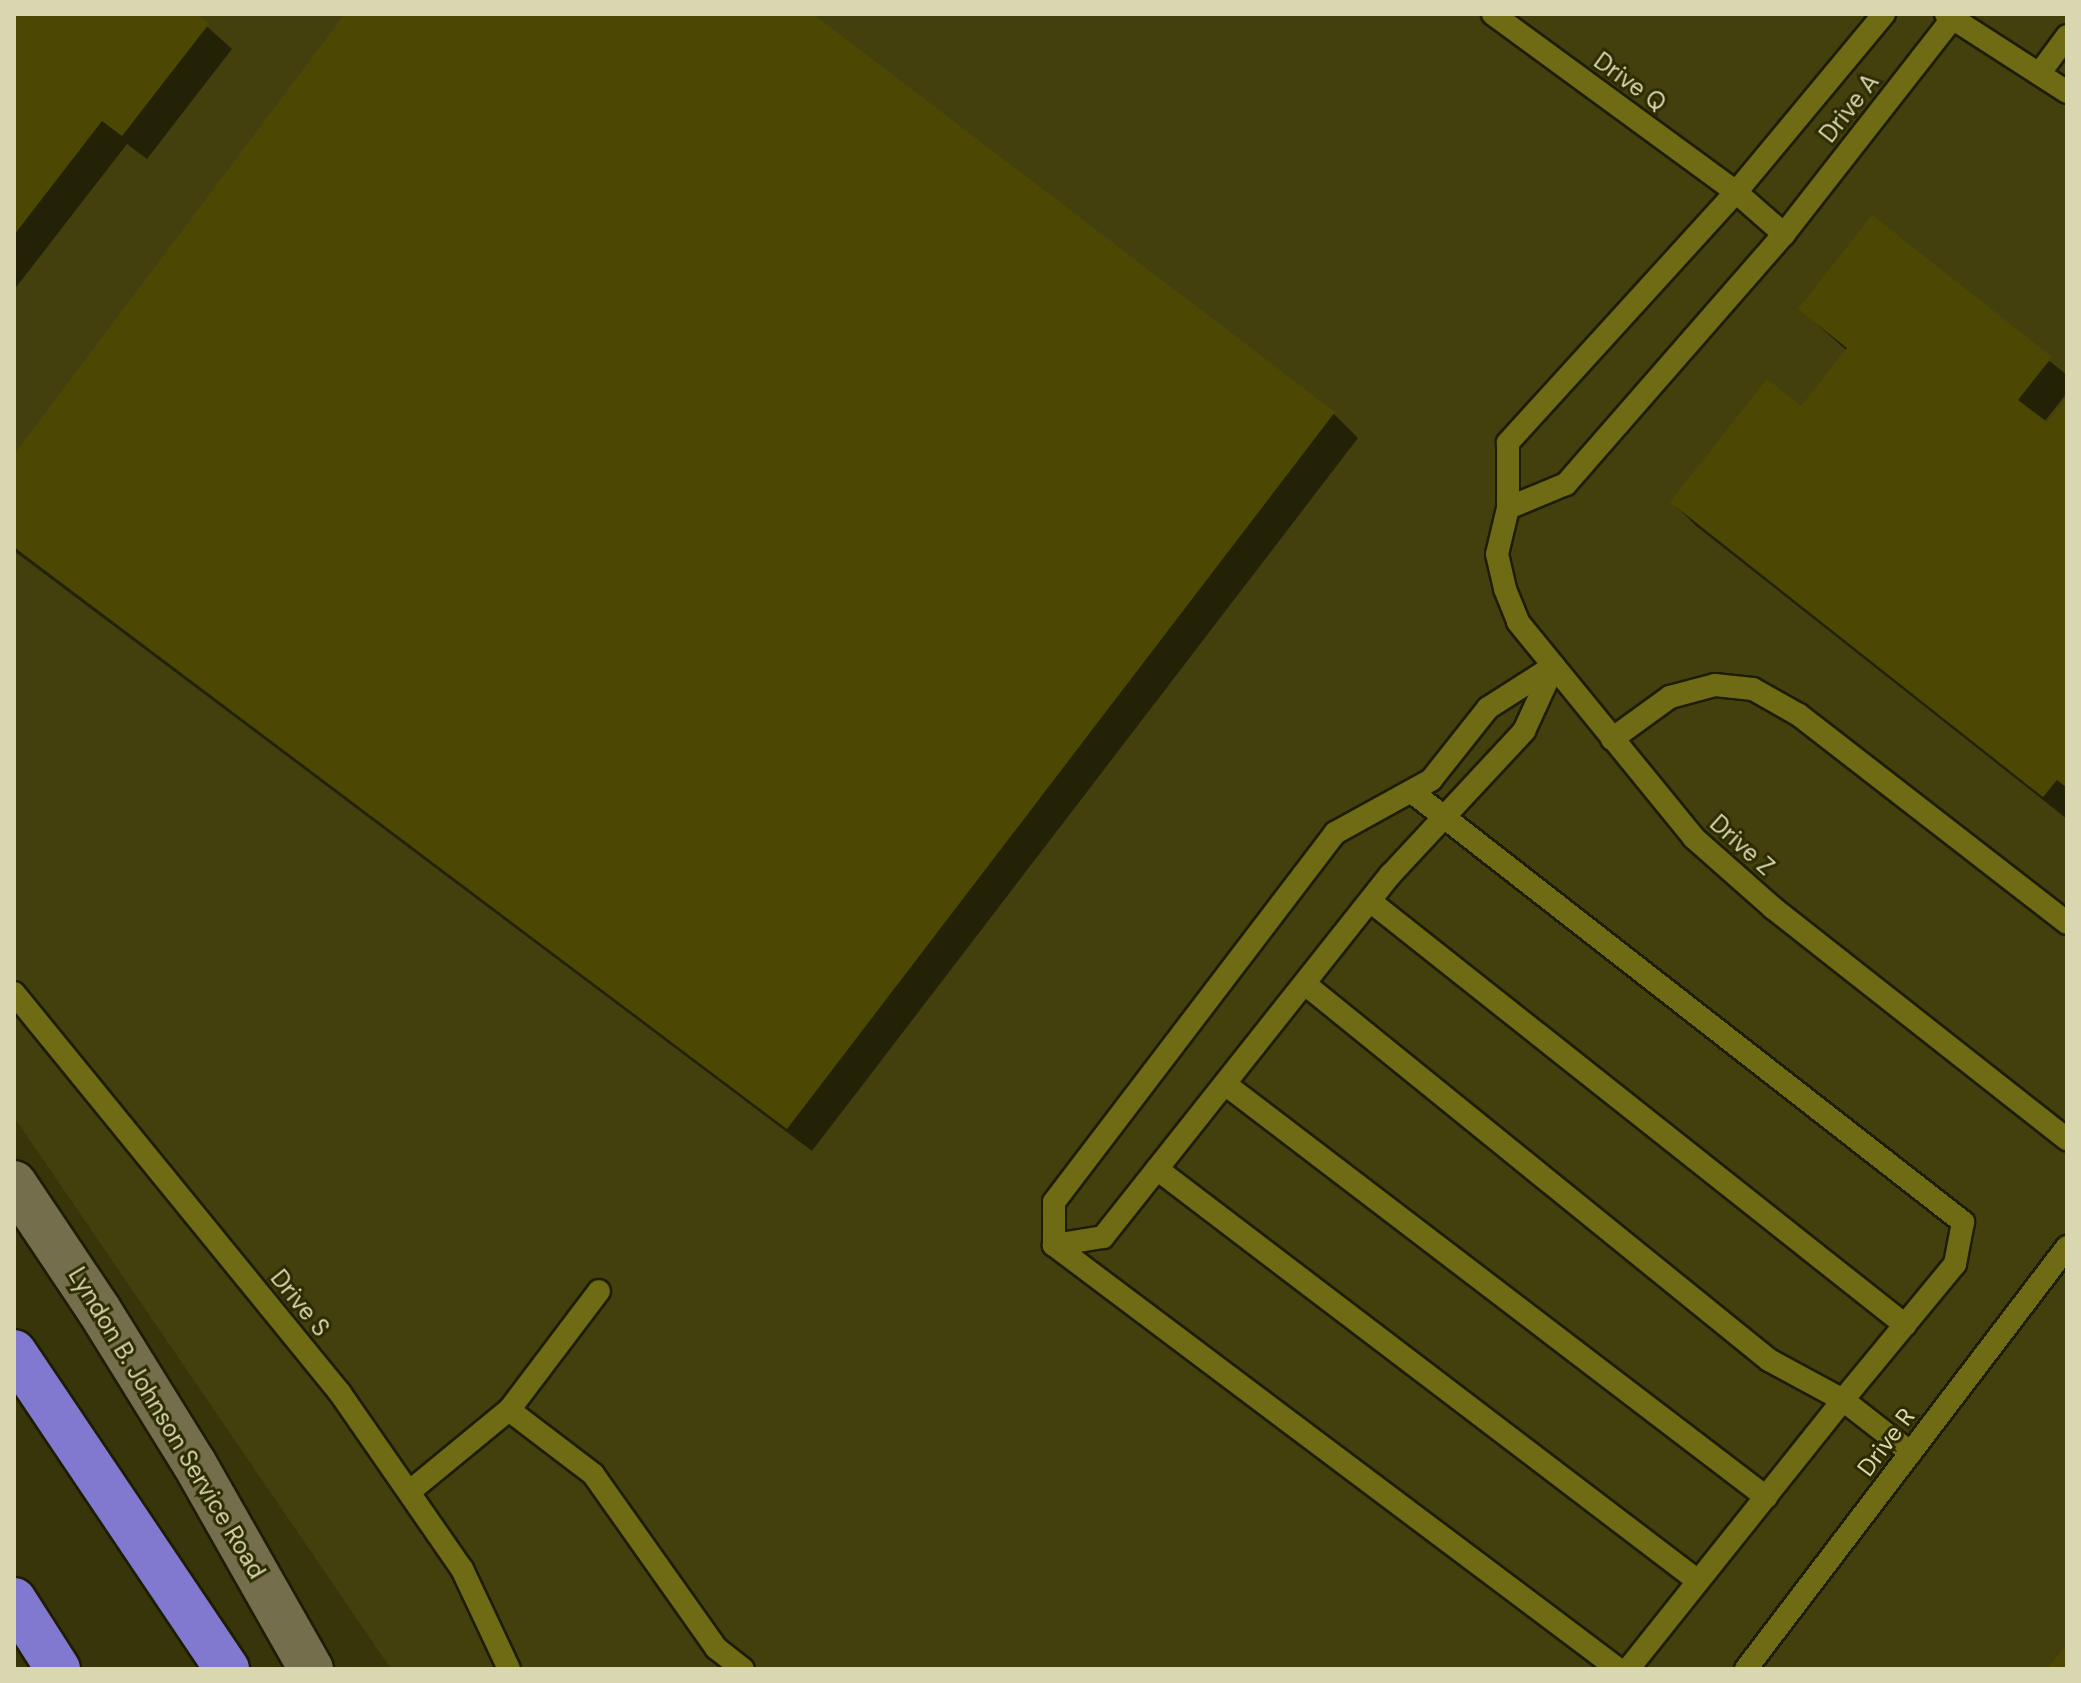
<!DOCTYPE html>
<html>
<head>
<meta charset="utf-8">
<style>
  body { margin:0 }
  #map { position:relative; width:2081px; height:1683px; overflow:hidden; background:#373509; font-family:"DM Sans",sans-serif }
  div>[style] { position:absolute }
  [style*='--x'] { left:calc(var(--x)*1px); top:calc(var(--y)*1px); width:calc(var(--w)*1px); rotate:calc(var(--a)*1deg) }
  .built>* { inset:0; background:#43400e }
  .shadow>* { inset:0; background:#0007 }
  .building>* { inset:0; background:#4c4804 }
  .roads { filter:drop-shadow(2px 0 #1d1c04) drop-shadow(-2px 0 #1d1c04) drop-shadow(0 2px #1d1c04) drop-shadow(0 -2px #1d1c04) }
  .lane>* { height:22px; margin:-11px; padding:0 11px; transform-origin:11px; border-radius:11px; background:#6f6a14 }
  .secondary>* { height:44px; margin:-22px; padding:0 22px; transform-origin:22px; border-radius:22px; background:#746e4c }
  .highway>* { height:44px; margin:-22px; padding:0 22px; transform-origin:22px; border-radius:22px; background:#8179cf }
  span { translate:-50% -50%; white-space:nowrap; text-align:center; line-height:1.15; -webkit-text-stroke:6px #2d2b00; paint-order:stroke }
  .street-label { font-size:24px; color:#d8d7b0 }
  .frame { position:absolute; inset:0; border:16px solid #d8d7b0; pointer-events:none }
</style>
</head>
<body>
<div id="map">
  <div class="built">
    <i style="clip-path:polygon(14px 14px,2067px 14px,2067px 1669px,391px 1669px,14px 1117px)"></i>
  </div>
  <div class="shadow">
    <i style="clip-path:polygon(14px 14px,193px 14px,232px 49px,147px 159px,127px 144px,14px 290px)"></i>
    <i style="clip-path:polygon(348px 14px,810px 14px,1334px 414px,1358px 438px,812px 1151px,14px 551px,14px 458px)"></i>
    <i style="clip-path:polygon(1873px 218px,2067px 375px,2067px 393px,2044px 422px,2047px 425px,2067px 400px,2067px 819px,1696px 526px,1672px 502px,1801px 409px,1847px 351px,1800px 309px)"></i>
  </div>
  <div class="building">
    <i style="clip-path:polygon(14px 14px,196px 14px,209px 24px,122px 136px,102px 121px,14px 235px)"></i>
    <i style="clip-path:polygon(345px 14px,813px 14px,1335px 412px,787px 1129px,14px 547px,14px 455px)"></i>
    <i style="clip-path:polygon(1872px 215px,2052px 357px,2018px 400px,2047px 422px,2067px 396px,2067px 788px,2057px 780px,2043px 797px,1670px 502px,1767px 379px,1801px 406px,1847px 348px,1798px 309px)"></i>
    <i style="clip-path:polygon(2067px 1644px,2067px 1669px,2047px 1669px)"></i>
  </div>
  <div class="roads">
    <div class="lane">
      <i style="--x:1493;--y:14;--w:301;--a:36.2"></i>
      <i style="--x:1736;--y:192;--w:64;--a:41.2"></i>
      <i style="--x:1884;--y:14;--w:231;--a:129.7"></i>
      <i style="--x:1736;--y:192;--w:339;--a:132.3"></i>
      <i style="--x:1508;--y:443;--w:65;--a:90"></i>
      <i style="--x:1508;--y:508;--w:47;--a:103.4"></i>
      <i style="--x:1497;--y:554;--w:36;--a:77"></i>
      <i style="--x:1505;--y:589;--w:35;--a:68"></i>
      <i style="--x:1518;--y:622;--w:279;--a:50.8"></i>
      <i style="--x:1694;--y:838;--w:106;--a:41.5"></i>
      <i style="--x:1773;--y:908;--w:374;--a:38.2"></i>
      <i style="--x:1946;--y:14;--w:144;--a:32.8"></i>
      <i style="--x:2039;--y:74;--w:47;--a:-53.6"></i>
      <i style="--x:1508;--y:508;--w:63;--a:-22.5"></i>
      <i style="--x:1566;--y:484;--w:332;--a:-48.9"></i>
      <i style="--x:1784;--y:234;--w:279;--a:-52"></i>
      <i style="--x:1554;--y:666;--w:72;--a:114.8"></i>
      <i style="--x:1524;--y:731;--w:197;--a:132.9"></i>
      <i style="--x:1390;--y:875;--w:462;--a:128.4"></i>
      <i style="--x:1103;--y:1237;--w:50;--a:170.7"></i>
      <i style="--x:1054;--y:1245;--w:43;--a:-90"></i>
      <i style="--x:1054;--y:1202;--w:464;--a:-52.7"></i>
      <i style="--x:1335;--y:833;--w:110;--a:-28.9"></i>
      <i style="--x:1431;--y:780;--w:92;--a:-51.6"></i>
      <i style="--x:1488;--y:708;--w:78;--a:-32.5"></i>
      <i style="--x:1612;--y:739;--w:72;--a:-35.9"></i>
      <i style="--x:1670;--y:697;--w:47;--a:-14.9"></i>
      <i style="--x:1715;--y:685;--w:38;--a:6"></i>
      <i style="--x:1753;--y:689;--w:53;--a:29.5"></i>
      <i style="--x:1799;--y:715;--w:339;--a:37.8"></i>
      <i style="--x:1412;--y:792;--w:699;--a:37.97"></i>
      <i style="--x:1963;--y:1222;--w:43;--a:100.8"></i>
      <i style="--x:1955;--y:1264;--w:176;--a:129.5"></i>
      <i style="--x:1843;--y:1400;--w:86;--a:37.9"></i>
      <i style="--x:1370;--y:901;--w:683;--a:38.4"></i>
      <i style="--x:1305;--y:984;--w:597;--a:39.02"></i>
      <i style="--x:1769;--y:1360;--w:84;--a:28.4"></i>
      <i style="--x:1843;--y:1400;--w:344;--a:128.6"></i>
      <i style="--x:14;--y:993;--w:516;--a:50.82"></i>
      <i style="--x:340;--y:1393;--w:214;--a:55.3"></i>
      <i style="--x:462;--y:1569;--w:110;--a:64.8"></i>
      <i style="--x:1225;--y:1084;--w:681;--a:37.36"></i>
      <i style="--x:1157;--y:1169;--w:680;--a:37.29"></i>
      <i style="--x:1054;--y:1245;--w:706;--a:36.93"></i>
      <i style="--x:509;--y:1410;--w:149;--a:-52.9"></i>
      <i style="--x:409;--y:1492;--w:129;--a:-39.4"></i>
      <i style="--x:509;--y:1410;--w:106;--a:37.3"></i>
      <i style="--x:593;--y:1474;--w:213;--a:54.7"></i>
      <i style="--x:716;--y:1648;--w:34;--a:38"></i>
      <i style="--x:1746;--y:1669;--w:530;--a:-52.74"></i>
    </div>
    <div class="secondary">
      <i style="--x:14;--y:1183;--w:153;--a:56.2"></i>
      <i style="--x:99;--y:1310;--w:180;--a:58.2"></i>
      <i style="--x:194;--y:1463;--w:237;--a:60.4"></i>
    </div>
    <div class="highway">
      <i style="--x:14;--y:1352;--w:382;--a:56.1"></i>
      <i style="--x:14;--y:1600;--w:82;--a:57.5"></i>
    </div>
  </div>
  <div class="street-label">
    <span style="left:1630px;top:82px;rotate:36deg">Drive Q</span>
    <span style="left:1849px;top:108px;rotate:-52deg">Drive A</span>
    <span style="left:1742px;top:845px;rotate:42deg">Drive Z</span>
    <span style="left:300px;top:1303px;rotate:51deg">Drive S</span>
    <span style="left:167px;top:1423px;rotate:59deg">Lyndon B. Johnson Service Road</span>
    <span style="left:1886px;top:1442px;rotate:-53deg">Drive R</span>
  </div>
  <div class="frame"></div>
</div>
</body>
</html>
